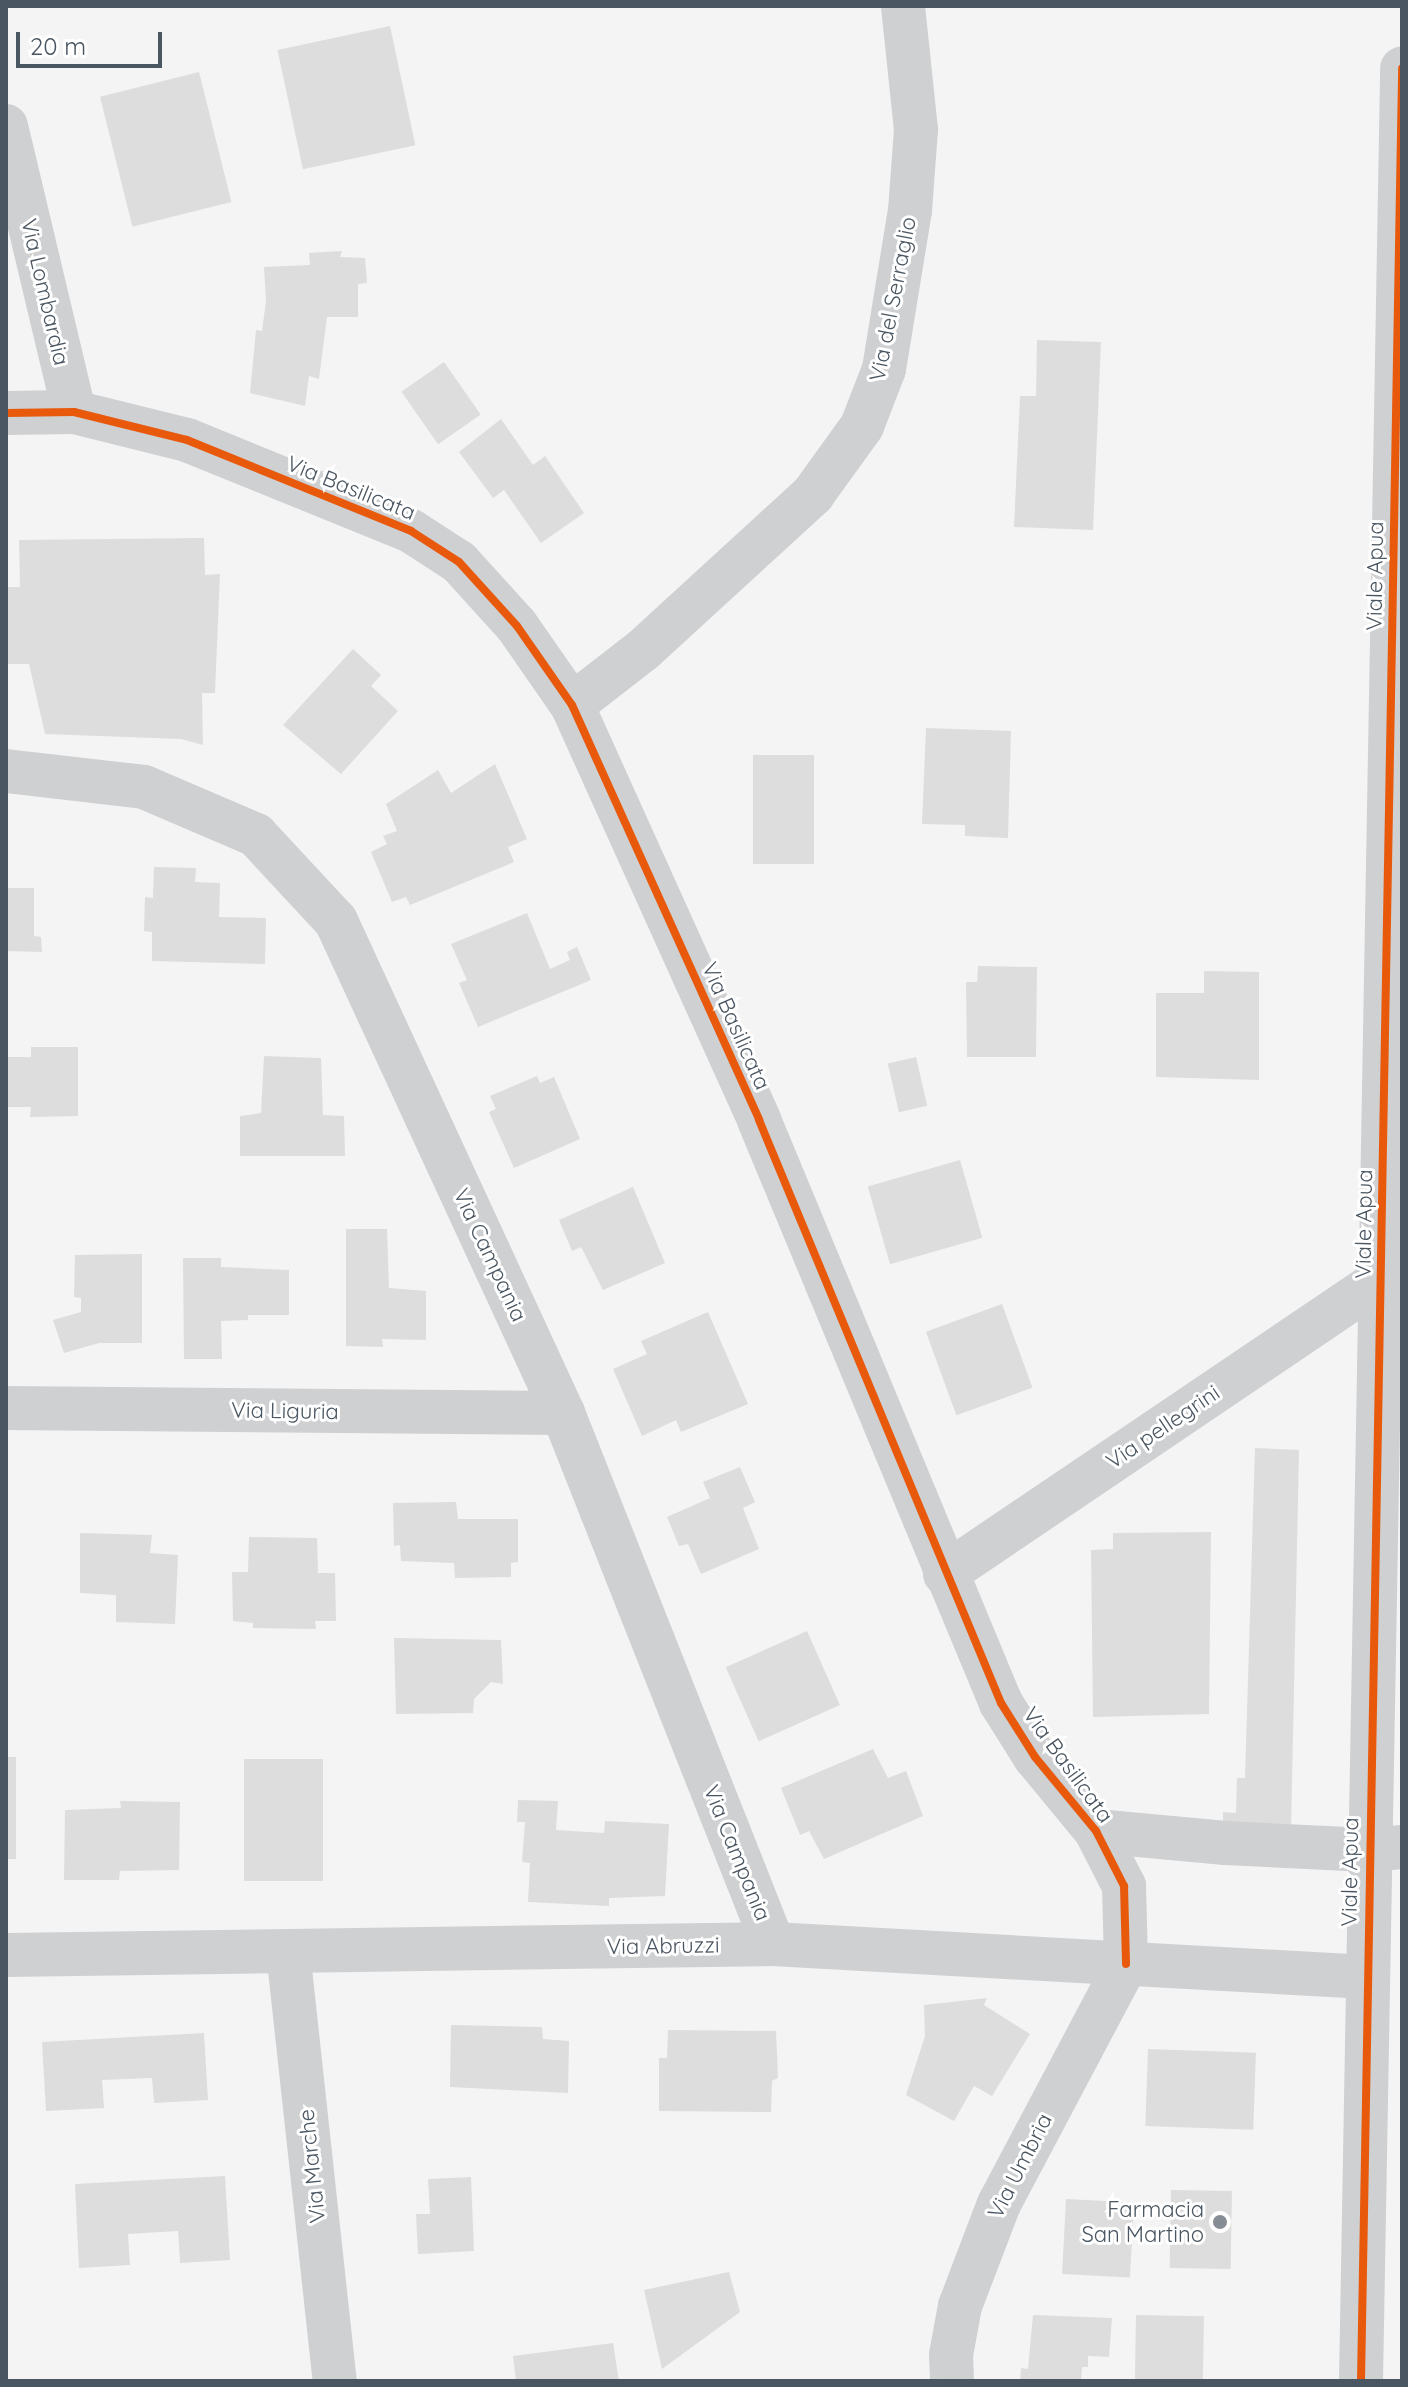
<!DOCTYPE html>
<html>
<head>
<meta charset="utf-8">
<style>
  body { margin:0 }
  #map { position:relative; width:1408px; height:2387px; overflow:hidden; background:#f4f4f4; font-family:Quicksand,sans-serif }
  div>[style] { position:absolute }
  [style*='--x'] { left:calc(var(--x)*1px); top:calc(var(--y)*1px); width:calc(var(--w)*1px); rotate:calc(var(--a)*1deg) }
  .building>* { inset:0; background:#ddddde; transform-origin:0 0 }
  .minor>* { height:44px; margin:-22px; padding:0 22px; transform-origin:22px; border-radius:22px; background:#ced0d2 }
  .cycleway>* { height:8px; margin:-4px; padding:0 4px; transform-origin:4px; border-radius:4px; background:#e8590c }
  .dots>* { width:22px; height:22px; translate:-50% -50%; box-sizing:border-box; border:4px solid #fff; border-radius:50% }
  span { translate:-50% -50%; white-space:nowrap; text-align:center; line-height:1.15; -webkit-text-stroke:6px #fff; paint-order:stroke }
  .street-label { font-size:22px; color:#4a5661 }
  .poi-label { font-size:22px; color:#4a5661 }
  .right { translate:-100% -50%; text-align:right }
  .frame { position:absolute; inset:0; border:8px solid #4a5661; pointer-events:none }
  .scale { position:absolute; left:16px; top:32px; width:146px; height:36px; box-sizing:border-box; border:4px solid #4a5661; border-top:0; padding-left:10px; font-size:24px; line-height:28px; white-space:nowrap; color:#4a5661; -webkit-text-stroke:6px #fff; paint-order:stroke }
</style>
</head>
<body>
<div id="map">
  <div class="building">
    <i style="left:390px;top:26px;width:122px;height:115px;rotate:78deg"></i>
    <i style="left:199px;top:72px;width:134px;height:102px;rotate:76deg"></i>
    <i style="clip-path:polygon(342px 251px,340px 257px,365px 258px,367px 283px,358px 284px,358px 317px,327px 317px,319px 379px,309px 376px,305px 406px,250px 393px,256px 330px,262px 331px,266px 301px,264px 267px,310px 265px,309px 253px)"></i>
    <i style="clip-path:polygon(1037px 340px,1101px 342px,1093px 530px,1014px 527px,1020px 396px,1036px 396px)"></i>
    <i style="left:444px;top:362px;width:64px;height:52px;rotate:55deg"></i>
    <i style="clip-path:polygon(501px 419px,533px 465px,545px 456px,584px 513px,541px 543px,504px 490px,493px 498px,459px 452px)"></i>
    <i style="clip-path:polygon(204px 538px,205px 575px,220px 574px,215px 693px,202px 693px,203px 745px,181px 739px,45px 734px,29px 664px,6px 664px,6px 587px,20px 587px,19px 540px)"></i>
    <i style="clip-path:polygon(353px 649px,381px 675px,371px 686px,398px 711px,341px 774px,283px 725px)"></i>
    <i style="clip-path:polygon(926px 728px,1011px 731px,1008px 838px,965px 836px,965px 825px,922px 824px)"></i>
    <i style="left:753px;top:755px;width:61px;height:109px"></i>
    <i style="clip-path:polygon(495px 764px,527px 839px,508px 847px,514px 862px,410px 905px,406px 897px,392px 902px,371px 852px,387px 844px,383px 836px,397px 831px,386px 804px,438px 770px,451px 793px)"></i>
    <i style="clip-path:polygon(154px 867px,196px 868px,195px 882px,220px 883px,219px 917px,266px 918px,265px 964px,152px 961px,152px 932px,144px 931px,145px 897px,153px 898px)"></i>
    <i style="clip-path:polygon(6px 888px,34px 888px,34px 936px,41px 937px,42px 952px,6px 951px)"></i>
    <i style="clip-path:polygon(527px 913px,550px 969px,570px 960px,567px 952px,577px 947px,591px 980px,478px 1027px,459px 983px,467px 980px,451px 944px)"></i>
    <i style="clip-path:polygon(978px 966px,1037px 967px,1036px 1057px,967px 1057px,966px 982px,977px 982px)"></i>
    <i style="clip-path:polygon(1204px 971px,1259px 972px,1259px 1080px,1156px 1077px,1156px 993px,1204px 993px)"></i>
    <i style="clip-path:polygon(31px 1047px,78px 1047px,78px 1116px,30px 1117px,31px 1107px,6px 1107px,6px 1057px,31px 1057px)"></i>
    <i style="clip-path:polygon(264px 1056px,321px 1058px,323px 1115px,344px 1116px,345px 1156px,240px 1156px,240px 1116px,261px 1113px)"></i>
    <i style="left:916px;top:1057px;width:50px;height:29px;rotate:77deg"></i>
    <i style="clip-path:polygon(537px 1076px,540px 1083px,554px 1077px,580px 1139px,514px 1168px,489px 1112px,496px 1109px,490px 1096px)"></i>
    <i style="left:960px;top:1160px;width:81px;height:96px;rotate:74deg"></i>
    <i style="clip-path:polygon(633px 1187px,665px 1263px,603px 1290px,581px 1247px,572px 1251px,559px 1220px)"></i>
    <i style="clip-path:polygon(346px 1229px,387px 1229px,389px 1288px,426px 1291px,426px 1340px,382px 1339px,383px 1347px,346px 1346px)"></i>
    <i style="clip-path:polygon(142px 1254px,142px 1343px,99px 1343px,64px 1353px,53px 1320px,81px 1312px,81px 1298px,74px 1297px,75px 1255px)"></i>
    <i style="clip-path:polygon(183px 1258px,221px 1258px,221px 1267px,289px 1270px,289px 1315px,248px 1315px,248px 1320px,221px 1321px,222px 1359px,184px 1359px)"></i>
    <i style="left:1002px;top:1304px;width:89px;height:81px;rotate:70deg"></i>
    <i style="clip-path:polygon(708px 1312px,748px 1404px,681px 1432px,676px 1420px,642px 1436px,613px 1369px,647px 1354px,641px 1341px)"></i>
    <i style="clip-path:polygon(1255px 1448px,1299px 1450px,1291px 1832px,1223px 1827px,1223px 1812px,1236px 1813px,1237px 1778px,1245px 1778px)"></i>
    <i style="clip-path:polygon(740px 1467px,755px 1502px,743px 1508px,759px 1549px,701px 1574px,688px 1544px,679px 1546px,667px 1517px,710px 1498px,703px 1482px)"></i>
    <i style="clip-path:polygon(456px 1502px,458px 1519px,518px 1519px,518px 1562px,511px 1563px,511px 1577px,455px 1578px,454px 1563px,401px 1561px,400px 1545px,394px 1546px,393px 1503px)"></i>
    <i style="clip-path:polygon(1211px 1532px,1209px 1714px,1093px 1717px,1091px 1550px,1113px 1549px,1113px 1533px)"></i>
    <i style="clip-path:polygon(80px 1533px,152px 1535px,150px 1553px,178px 1555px,175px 1624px,116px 1622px,116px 1595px,80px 1593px)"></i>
    <i style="clip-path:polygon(249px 1537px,317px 1538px,318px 1573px,335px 1573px,336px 1621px,315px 1621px,316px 1629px,253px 1628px,253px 1623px,233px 1621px,232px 1572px,248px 1572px)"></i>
    <i style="left:807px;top:1631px;width:81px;height:89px;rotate:66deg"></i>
    <i style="clip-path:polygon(394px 1638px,501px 1640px,503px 1684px,491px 1682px,474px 1699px,473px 1713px,396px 1714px)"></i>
    <i style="clip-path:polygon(873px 1749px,888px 1778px,906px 1771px,923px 1816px,824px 1859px,809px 1831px,800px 1835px,781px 1788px)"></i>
    <i style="left:6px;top:1757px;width:10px;height:102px"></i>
    <i style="left:244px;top:1759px;width:79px;height:122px"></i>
    <i style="clip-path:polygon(518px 1800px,558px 1801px,556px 1830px,604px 1833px,605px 1821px,669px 1824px,665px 1896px,609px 1898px,609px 1906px,528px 1902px,530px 1863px,522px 1862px,525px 1822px,517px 1822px)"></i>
    <i style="clip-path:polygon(120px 1801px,180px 1802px,179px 1870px,120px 1871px,119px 1880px,64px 1880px,65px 1810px,121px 1808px)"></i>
    <i style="clip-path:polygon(987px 1998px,984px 2005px,1030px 2034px,992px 2096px,974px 2086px,954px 2121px,906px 2095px,925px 2036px,924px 2005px)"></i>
    <i style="clip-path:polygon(451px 2025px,542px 2027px,543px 2039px,569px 2041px,568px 2093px,450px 2087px)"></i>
    <i style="clip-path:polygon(668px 2030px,776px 2031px,778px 2078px,772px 2081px,771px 2112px,659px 2111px,659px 2058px,667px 2058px)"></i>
    <i style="clip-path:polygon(204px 2033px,208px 2100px,154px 2103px,152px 2078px,102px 2080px,104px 2108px,46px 2111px,42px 2042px)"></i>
    <i style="left:1148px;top:2049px;width:108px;height:77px;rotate:2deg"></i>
    <i style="clip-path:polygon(225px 2176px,230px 2260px,180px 2263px,178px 2231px,128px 2234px,130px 2265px,79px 2268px,75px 2184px)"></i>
    <i style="clip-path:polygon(471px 2177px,474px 2251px,418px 2254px,416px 2214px,430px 2214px,428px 2179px)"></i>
    <i style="left:1232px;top:2191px;width:78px;height:61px;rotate:91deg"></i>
    <i style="left:1066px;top:2199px;width:68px;height:75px;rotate:3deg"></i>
    <i style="clip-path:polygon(729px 2272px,740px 2312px,662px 2369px,644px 2290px)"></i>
    <i style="clip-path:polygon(1033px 2315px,1112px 2318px,1109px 2357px,1088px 2356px,1088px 2367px,1082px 2367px,1081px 2381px,1020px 2381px,1021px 2368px,1028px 2369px)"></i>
    <i style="left:1136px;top:2315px;width:68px;height:66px;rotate:1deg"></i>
    <i style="clip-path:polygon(613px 2343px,619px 2381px,516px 2381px,513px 2356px)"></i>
  </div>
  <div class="minor">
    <i style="--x:6;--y:126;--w:294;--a:76.6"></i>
    <i style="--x:6;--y:413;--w:68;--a:-0.8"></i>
    <i style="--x:74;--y:412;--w:116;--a:13.9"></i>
    <i style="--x:187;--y:440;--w:242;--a:22.1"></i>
    <i style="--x:411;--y:531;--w:57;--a:32.9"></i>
    <i style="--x:459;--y:562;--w:86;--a:47.8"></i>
    <i style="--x:517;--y:626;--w:96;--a:55.2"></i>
    <i style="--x:572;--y:705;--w:455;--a:65.7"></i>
    <i style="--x:759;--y:1120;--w:631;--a:67.46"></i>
    <i style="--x:1001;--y:1703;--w:64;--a:57.8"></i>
    <i style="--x:1035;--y:1757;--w:96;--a:50.5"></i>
    <i style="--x:1096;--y:1831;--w:62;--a:63"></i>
    <i style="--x:1124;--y:1886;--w:78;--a:88.5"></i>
    <i style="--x:572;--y:705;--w:90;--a:-37.8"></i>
    <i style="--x:643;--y:650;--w:231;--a:-42.5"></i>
    <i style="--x:813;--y:494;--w:84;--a:-54.2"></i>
    <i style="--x:862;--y:426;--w:61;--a:-68.9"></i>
    <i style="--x:884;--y:369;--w:160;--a:-80.7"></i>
    <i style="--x:910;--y:211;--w:81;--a:-85.8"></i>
    <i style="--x:916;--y:130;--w:125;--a:-96"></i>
    <i style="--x:6;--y:771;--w:139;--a:6.6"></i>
    <i style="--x:144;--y:787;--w:122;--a:23.2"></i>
    <i style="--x:256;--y:835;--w:117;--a:47.1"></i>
    <i style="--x:336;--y:921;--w:542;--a:65.23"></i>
    <i style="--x:563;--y:1413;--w:571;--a:68.42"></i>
    <i style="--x:6;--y:1408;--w:557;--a:0.51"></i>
    <i style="--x:945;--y:1574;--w:525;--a:-34.05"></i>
    <i style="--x:1380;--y:1280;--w:25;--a:-27"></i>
    <i style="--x:1096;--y:1831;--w:130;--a:5.3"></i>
    <i style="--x:1225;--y:1843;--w:143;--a:2.8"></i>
    <i style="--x:1368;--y:1850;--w:34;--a:-5"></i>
    <i style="--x:288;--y:1951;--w:433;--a:83.8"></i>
    <i style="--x:6;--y:1955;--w:767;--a:-0.82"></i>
    <i style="--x:773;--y:1944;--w:595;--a:3.18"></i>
    <i style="--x:952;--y:2381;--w:26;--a:-92"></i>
    <i style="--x:951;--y:2355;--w:50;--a:-79.6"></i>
    <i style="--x:960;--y:2306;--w:109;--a:-69.1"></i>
    <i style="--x:999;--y:2204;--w:272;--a:-62.1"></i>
    <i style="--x:1361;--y:2381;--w:2313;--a:-88.98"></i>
  </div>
  <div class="cycleway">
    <i style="--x:6;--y:413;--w:68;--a:-0.8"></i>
    <i style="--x:74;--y:412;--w:116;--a:13.9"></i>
    <i style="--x:187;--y:440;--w:242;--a:22.1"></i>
    <i style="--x:411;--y:531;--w:57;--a:32.9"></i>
    <i style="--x:459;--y:562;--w:86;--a:47.8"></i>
    <i style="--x:517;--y:626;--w:96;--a:55.2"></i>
    <i style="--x:572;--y:705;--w:455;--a:65.7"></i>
    <i style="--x:759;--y:1120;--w:631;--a:67.46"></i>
    <i style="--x:1001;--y:1703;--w:64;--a:57.8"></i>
    <i style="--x:1035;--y:1757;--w:96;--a:50.5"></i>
    <i style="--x:1096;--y:1831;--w:62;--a:63"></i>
    <i style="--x:1124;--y:1886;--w:78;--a:88.5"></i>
    <i style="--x:1361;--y:2381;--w:2313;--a:-88.98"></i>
  </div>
  <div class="dots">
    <i style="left:1220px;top:2222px;background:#868d94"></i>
  </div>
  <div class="street-label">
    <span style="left:45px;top:292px;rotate:77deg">Via Lombardia</span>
    <span style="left:893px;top:299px;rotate:-79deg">Via del Serraglio</span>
    <span style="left:351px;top:488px;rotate:22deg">Via Basilicata</span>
    <span style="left:1375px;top:576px;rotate:-89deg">Viale Apua</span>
    <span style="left:736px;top:1026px;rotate:66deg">Via Basilicata</span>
    <span style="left:1364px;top:1224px;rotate:-89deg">Viale Apua</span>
    <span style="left:490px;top:1255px;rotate:65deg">Via Campania</span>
    <span style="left:285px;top:1411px;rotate:1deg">Via Liguria</span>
    <span style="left:1163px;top:1427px;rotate:-34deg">Via pellegrini</span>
    <span style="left:1068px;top:1765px;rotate:54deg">Via Basilicata</span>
    <span style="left:737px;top:1853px;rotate:68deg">Via Campania</span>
    <span style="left:1350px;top:1872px;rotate:-89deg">Viale Apua</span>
    <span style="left:663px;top:1946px;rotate:-1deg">Via Abruzzi</span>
    <span style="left:312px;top:2166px;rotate:-96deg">Via Marche</span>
    <span style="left:1020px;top:2166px;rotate:-63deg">Via Umbria</span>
  </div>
  <div class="poi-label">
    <span class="right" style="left:1204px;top:2222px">Farmacia<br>San Martino</span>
  </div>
  <div class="frame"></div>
  <div class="scale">20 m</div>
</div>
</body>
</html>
